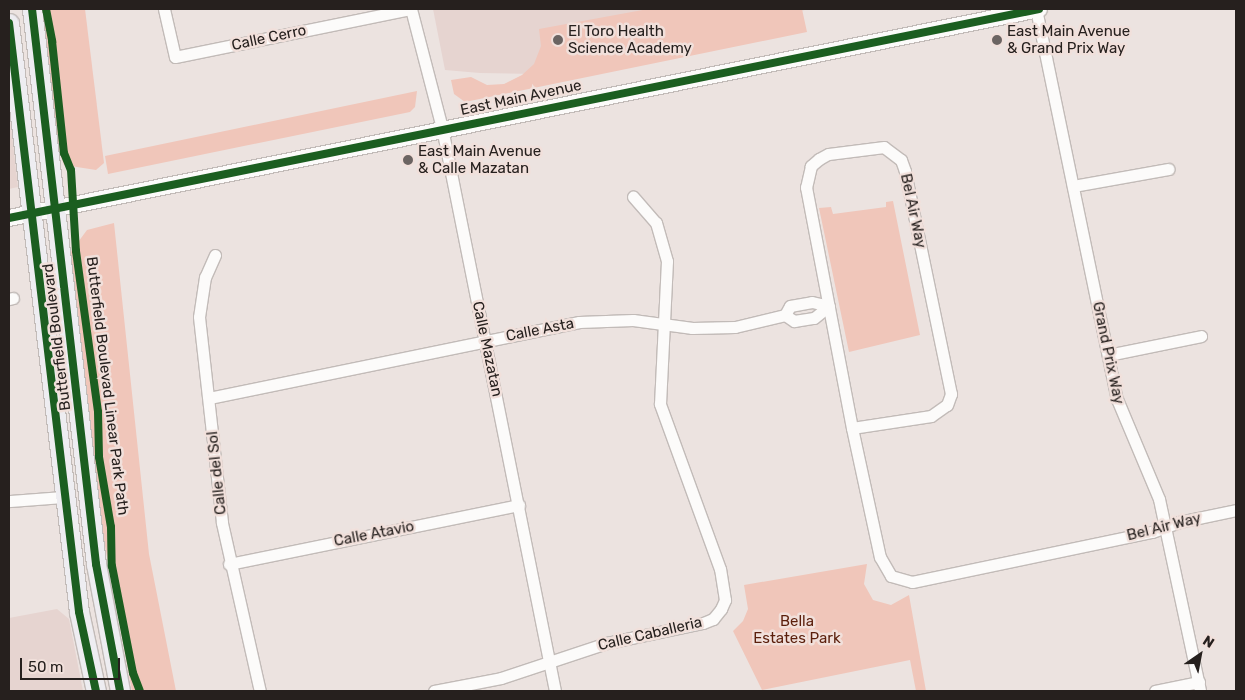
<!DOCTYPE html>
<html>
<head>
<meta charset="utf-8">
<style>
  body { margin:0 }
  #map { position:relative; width:1245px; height:700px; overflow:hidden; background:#ece3e0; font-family:Rubik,sans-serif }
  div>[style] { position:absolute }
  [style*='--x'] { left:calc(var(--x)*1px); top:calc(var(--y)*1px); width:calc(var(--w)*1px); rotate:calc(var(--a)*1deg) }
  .built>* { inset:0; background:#e6d4d0 }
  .green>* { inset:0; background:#f0c6ba }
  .roads { filter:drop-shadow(1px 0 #c2bbb8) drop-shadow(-1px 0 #c2bbb8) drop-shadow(0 1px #c2bbb8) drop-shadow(0 -1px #c2bbb8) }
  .minor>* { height:11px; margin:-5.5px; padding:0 5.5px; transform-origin:5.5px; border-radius:5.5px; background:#fcfbfa }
  .secondary>* { height:16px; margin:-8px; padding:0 8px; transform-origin:8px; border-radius:8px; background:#fcfbfa }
  .primary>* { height:19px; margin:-9.5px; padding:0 9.5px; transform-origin:9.5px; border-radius:9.5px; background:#eeedf1 }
  .cycleway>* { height:8px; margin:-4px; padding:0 4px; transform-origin:4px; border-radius:4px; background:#1b5e20 }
  .dots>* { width:14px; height:14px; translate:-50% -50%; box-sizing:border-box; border:2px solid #f1e0db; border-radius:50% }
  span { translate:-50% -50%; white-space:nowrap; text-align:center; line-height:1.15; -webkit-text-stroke:5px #f1e0db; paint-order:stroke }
  .poi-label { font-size:15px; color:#26201e }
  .left { translate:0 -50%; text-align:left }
  .street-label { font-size:15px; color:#26201e }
  .park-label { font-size:15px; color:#5b1f0c }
  .frame { position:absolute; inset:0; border:10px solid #26201e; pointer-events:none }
  .north { position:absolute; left:1175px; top:630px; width:50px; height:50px; -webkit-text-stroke:4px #f1e0db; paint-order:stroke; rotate:33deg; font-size:14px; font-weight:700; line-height:20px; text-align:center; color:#26201e }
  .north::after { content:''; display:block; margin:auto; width:18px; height:22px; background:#26201e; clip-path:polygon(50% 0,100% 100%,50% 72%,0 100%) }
  .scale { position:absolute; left:20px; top:658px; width:100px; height:22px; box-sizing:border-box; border:2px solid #26201e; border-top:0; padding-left:6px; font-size:15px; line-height:18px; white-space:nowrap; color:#26201e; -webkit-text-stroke:4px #f1e0db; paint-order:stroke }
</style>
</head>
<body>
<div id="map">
  <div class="built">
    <i style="clip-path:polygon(433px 9px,805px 9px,805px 10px,534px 74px,480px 73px,445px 70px)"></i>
    <i style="clip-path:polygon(9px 108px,18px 187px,9px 189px)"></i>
    <i style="clip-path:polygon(57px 609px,69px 619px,83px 691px,9px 691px,9px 618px)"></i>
  </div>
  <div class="green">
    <i style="clip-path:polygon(42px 9px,85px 9px,104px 163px,96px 170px,64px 165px,58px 148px)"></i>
    <i style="clip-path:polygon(648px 9px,802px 9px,807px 32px,465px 102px,454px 94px,451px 80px,471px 77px,487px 85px,504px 84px,522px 75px,534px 64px,541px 46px,539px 29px)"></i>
    <i style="clip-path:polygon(417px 91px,415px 107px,410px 112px,108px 174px,105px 156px)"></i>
    <i style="clip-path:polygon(893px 201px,920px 335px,849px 352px,819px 208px,831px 207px,833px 214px,886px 207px,886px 202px)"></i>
    <i style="clip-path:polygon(114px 223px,149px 554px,176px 691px,132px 691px,102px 530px,70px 253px,87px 230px)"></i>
    <i style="clip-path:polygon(867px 564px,864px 584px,873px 600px,891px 605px,909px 595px,926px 691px,916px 691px,910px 660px,762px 690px,733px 631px,743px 621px,748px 609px,744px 585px)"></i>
  </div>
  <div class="roads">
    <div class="minor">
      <i style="--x:164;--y:9;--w:49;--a:77.1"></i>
      <i style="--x:175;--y:57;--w:241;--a:-11.5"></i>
      <i style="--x:411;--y:9;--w:123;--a:75.4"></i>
      <i style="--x:442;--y:128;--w:574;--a:78.65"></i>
      <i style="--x:1036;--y:9;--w:398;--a:78.3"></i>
      <i style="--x:1117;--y:399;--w:108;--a:67.2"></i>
      <i style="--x:1159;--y:499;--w:196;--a:77.9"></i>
      <i style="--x:1073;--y:186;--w:97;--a:-10.1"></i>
      <i style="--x:215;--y:255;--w:24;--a:114"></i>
      <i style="--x:205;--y:277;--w:40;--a:98.5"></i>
      <i style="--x:199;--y:317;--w:207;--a:83.6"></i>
      <i style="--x:222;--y:523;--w:172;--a:77.3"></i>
      <i style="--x:9;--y:299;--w:4;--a:-14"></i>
      <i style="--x:785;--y:315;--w:11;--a:34"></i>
      <i style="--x:794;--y:321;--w:20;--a:-9"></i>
      <i style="--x:814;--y:318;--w:19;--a:-39"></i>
      <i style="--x:1108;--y:355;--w:95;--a:-11.5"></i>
      <i style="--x:209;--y:398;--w:378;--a:-11.6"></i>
      <i style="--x:579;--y:322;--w:54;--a:-2.1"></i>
      <i style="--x:633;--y:320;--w:60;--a:7.7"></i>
      <i style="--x:692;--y:328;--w:43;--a:-1.3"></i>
      <i style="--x:735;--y:327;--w:51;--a:-13.5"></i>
      <i style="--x:785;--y:315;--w:10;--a:-61"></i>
      <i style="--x:790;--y:306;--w:22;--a:-10"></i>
      <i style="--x:812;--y:302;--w:17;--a:13"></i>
      <i style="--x:852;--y:428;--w:80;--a:-8.6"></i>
      <i style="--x:931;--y:416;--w:19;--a:-35"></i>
      <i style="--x:947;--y:405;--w:12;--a:-70"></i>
      <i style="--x:951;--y:394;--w:228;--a:-101.7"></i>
      <i style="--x:905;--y:171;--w:12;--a:-110"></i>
      <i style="--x:901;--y:160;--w:21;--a:-143"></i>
      <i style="--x:884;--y:147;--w:56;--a:172.9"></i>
      <i style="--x:828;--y:154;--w:10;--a:151"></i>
      <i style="--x:819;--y:159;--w:11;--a:139"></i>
      <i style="--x:811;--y:166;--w:22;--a:103"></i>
      <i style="--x:806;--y:187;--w:245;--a:79.2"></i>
      <i style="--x:852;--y:428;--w:132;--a:77.8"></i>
      <i style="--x:880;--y:557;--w:22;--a:60"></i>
      <i style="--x:891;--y:576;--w:22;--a:16"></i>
      <i style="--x:912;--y:582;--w:245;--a:-11.8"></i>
      <i style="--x:1152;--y:532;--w:29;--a:-20"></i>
      <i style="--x:1179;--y:522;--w:58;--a:-11.9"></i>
      <i style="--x:9;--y:501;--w:55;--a:-4.2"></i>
      <i style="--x:229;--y:564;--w:296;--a:-11.5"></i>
      <i style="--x:434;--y:691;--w:68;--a:-11"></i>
      <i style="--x:501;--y:678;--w:112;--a:-18.3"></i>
      <i style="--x:607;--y:643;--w:98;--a:-11.8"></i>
      <i style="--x:703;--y:623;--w:11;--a:-22"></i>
      <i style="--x:713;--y:619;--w:13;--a:-51"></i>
      <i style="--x:721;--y:609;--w:10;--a:-66"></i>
      <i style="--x:725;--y:600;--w:31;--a:-99"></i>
      <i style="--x:720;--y:569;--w:176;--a:-110"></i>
      <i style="--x:660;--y:404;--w:143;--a:-87.2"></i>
      <i style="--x:667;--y:261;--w:40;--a:-106"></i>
      <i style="--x:656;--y:223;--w:35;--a:-131"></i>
      <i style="--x:1155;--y:691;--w:45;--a:-11.6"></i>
    </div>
    <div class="secondary">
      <i style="--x:9;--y:218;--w:1051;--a:-11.47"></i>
    </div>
    <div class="primary">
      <i style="--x:32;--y:9;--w:559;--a:83.42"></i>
      <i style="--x:96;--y:564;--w:129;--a:79.3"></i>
      <i style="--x:9;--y:23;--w:593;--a:83.22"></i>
      <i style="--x:79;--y:612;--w:81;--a:77.9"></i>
    </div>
  </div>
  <div class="cycleway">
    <i style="--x:32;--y:9;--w:559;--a:83.42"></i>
    <i style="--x:96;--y:564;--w:129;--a:79.3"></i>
    <i style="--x:46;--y:9;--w:33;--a:79"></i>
    <i style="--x:52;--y:41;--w:113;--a:83.9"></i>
    <i style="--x:64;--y:153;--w:18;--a:68"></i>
    <i style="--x:71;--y:170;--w:81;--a:86.5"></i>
    <i style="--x:76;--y:251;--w:162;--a:82.2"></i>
    <i style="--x:98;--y:412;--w:45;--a:88.7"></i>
    <i style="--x:99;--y:457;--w:71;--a:80.3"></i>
    <i style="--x:111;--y:527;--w:39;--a:89"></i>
    <i style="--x:112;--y:566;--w:109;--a:78.9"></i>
    <i style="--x:133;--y:673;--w:19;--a:69"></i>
    <i style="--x:9;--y:23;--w:593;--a:83.22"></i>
    <i style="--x:79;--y:612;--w:81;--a:77.9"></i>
    <i style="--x:9;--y:218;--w:1051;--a:-11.47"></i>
  </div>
  <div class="dots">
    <i style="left:558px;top:40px;background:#6b6462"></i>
    <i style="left:997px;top:40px;background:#6b6462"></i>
    <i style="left:408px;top:160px;background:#6b6462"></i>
  </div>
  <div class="poi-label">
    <span class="left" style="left:568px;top:40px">El Toro Health<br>Science Academy</span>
    <span class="left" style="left:1007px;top:40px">East Main Avenue<br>&amp; Grand Prix Way</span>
    <span class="left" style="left:418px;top:160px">East Main Avenue<br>&amp; Calle Mazatan</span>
  </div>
  <div class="street-label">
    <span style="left:269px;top:38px;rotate:-12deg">Calle Cerro</span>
    <span style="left:521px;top:98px;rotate:-12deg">East Main Avenue</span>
    <span style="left:913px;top:211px;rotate:78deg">Bel Air Way</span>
    <span style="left:540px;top:330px;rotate:-11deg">Calle Asta</span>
    <span style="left:57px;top:337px;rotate:-97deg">Butterfield Boulevard</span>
    <span style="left:487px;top:349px;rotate:78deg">Calle Mazatan</span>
    <span style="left:1108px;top:353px;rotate:78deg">Grand Prix Way</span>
    <span style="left:107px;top:386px;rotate:83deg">Butterfield Boulevad Linear Park Path</span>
    <span style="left:217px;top:473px;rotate:-96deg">Calle del Sol</span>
    <span style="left:1164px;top:527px;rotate:-14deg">Bel Air Way</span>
    <span style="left:374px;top:534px;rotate:-11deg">Calle Atavio</span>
    <span style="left:650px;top:634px;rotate:-13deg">Calle Caballeria</span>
  </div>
  <div class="park-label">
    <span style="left:797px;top:630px">Bella<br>Estates Park</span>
  </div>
  <div class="frame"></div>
  <div class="north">N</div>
  <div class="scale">50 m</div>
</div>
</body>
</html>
